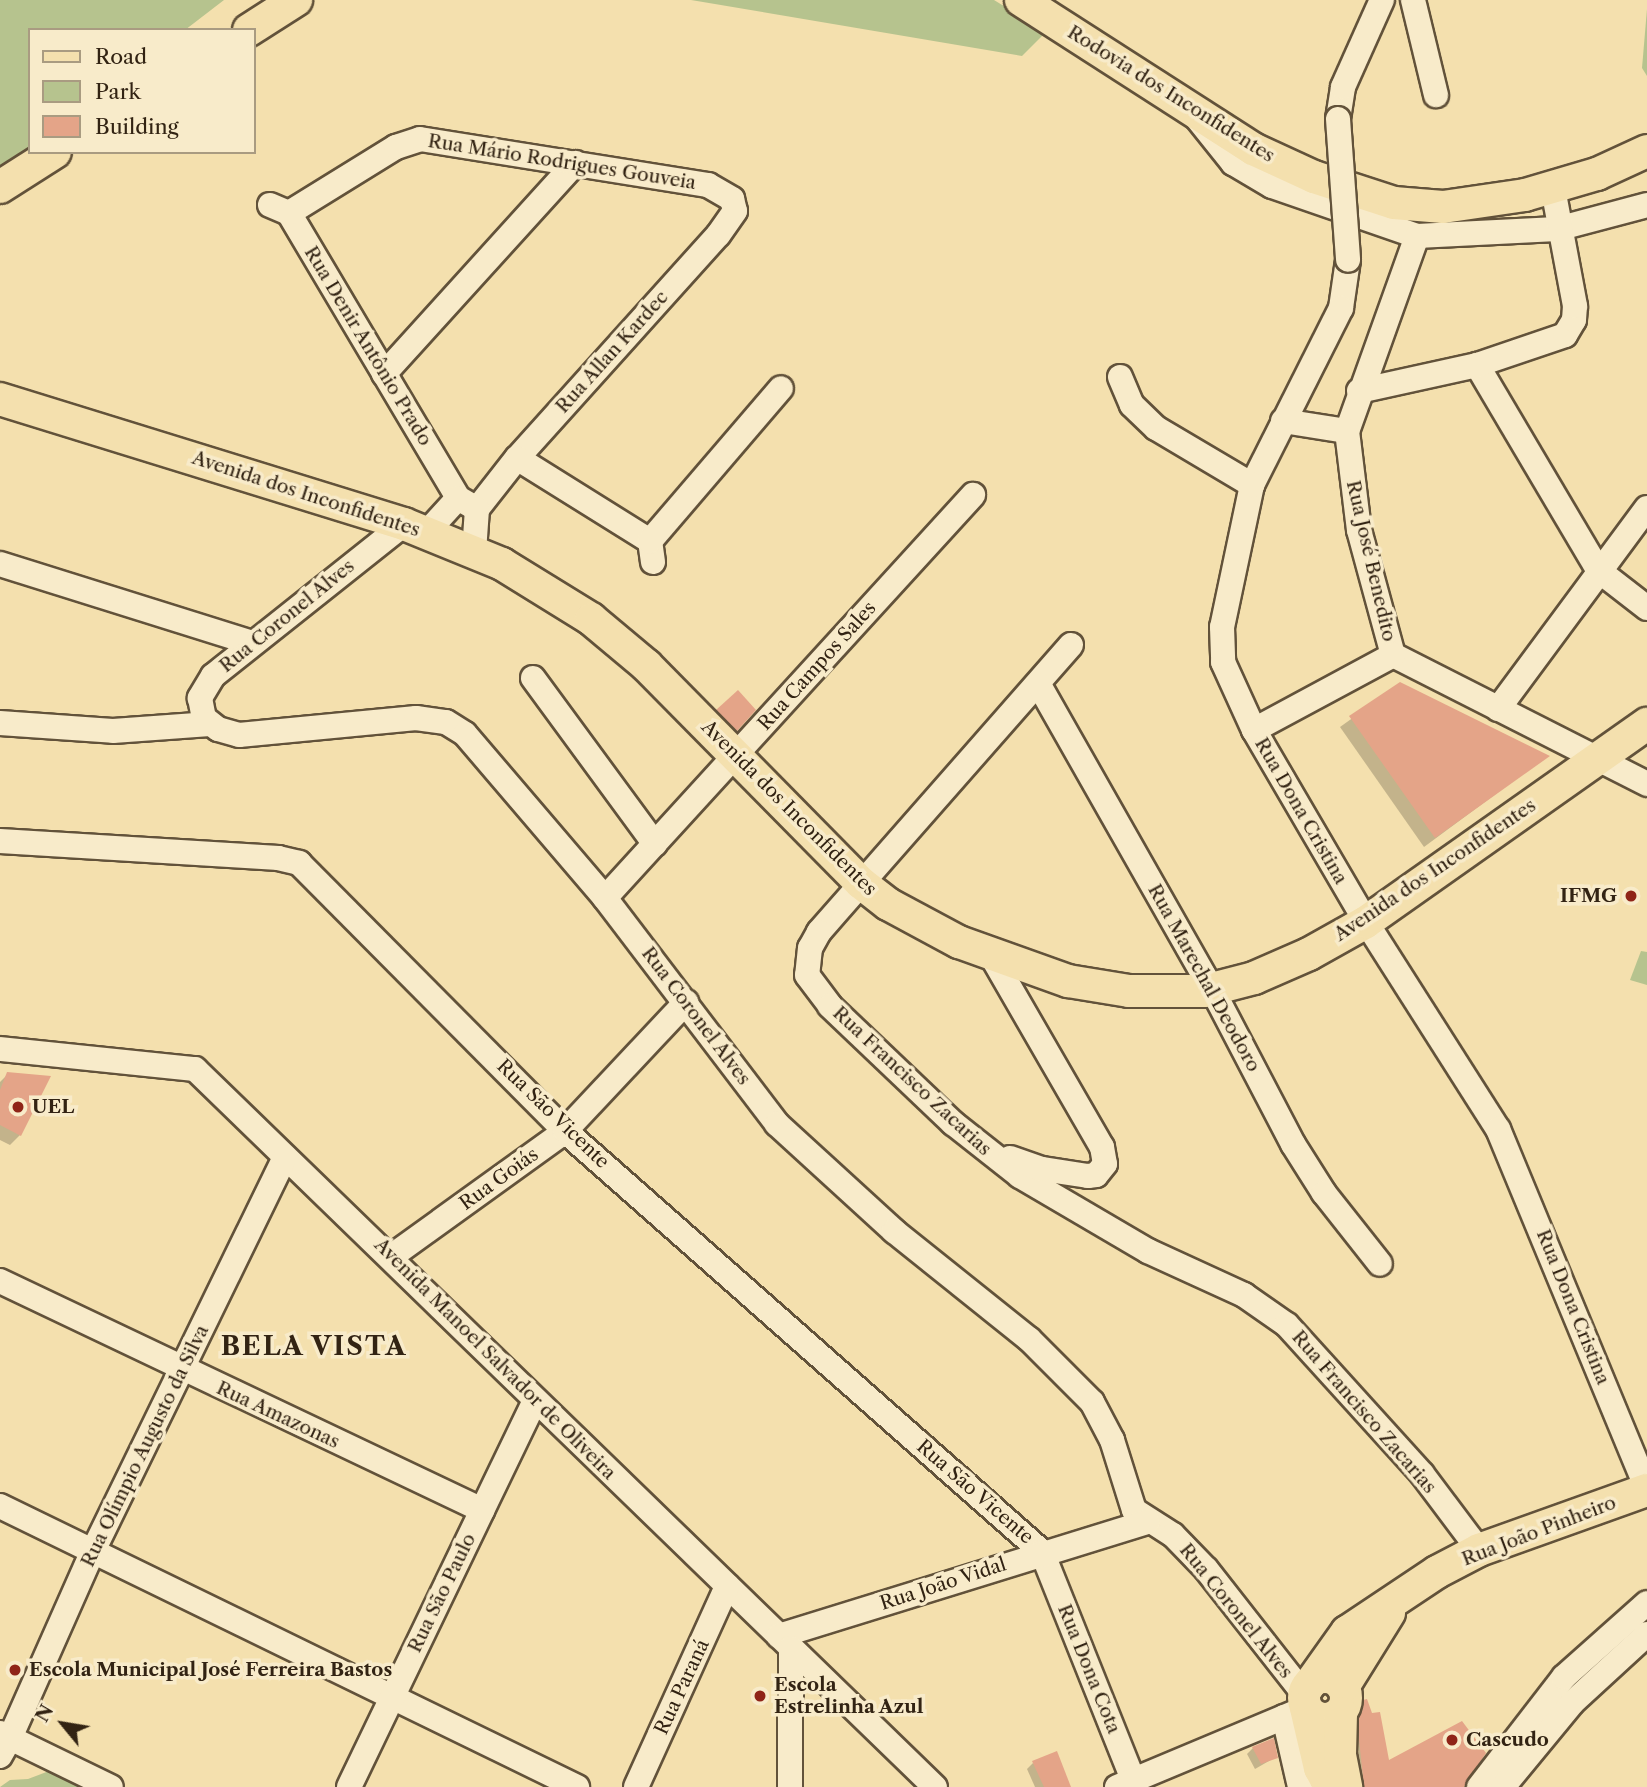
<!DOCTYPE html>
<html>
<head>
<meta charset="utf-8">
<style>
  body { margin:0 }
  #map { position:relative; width:1647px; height:1787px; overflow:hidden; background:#f4e0ae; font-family:"Libre Caslon Text",serif }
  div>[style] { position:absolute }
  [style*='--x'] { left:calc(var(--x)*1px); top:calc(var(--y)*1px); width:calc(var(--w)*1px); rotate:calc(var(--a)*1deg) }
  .green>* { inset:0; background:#b6c38e }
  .shadow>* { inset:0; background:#0003 }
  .building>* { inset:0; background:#e4a488 }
  .roads { filter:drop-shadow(2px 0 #62523a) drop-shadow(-2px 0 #62523a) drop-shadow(0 2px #62523a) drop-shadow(0 -2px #62523a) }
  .minor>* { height:24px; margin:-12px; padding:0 12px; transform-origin:12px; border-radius:12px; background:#f8ebca }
  .major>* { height:32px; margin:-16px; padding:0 16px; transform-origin:16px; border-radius:16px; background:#f4e0ae }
  .major>.ring { margin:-16px; padding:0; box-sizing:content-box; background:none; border:32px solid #f4e0ae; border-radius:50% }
  .bridges { filter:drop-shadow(2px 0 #62523a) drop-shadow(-2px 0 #62523a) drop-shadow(0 2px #62523a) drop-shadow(0 -2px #62523a) }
  .minor-bridge>* { height:24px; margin:-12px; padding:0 12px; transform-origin:12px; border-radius:12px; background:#f8ebca }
  .dots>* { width:19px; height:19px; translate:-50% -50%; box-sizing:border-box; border:4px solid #f8ebca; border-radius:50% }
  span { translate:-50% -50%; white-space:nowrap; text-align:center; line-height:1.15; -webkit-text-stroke:7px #f8ebca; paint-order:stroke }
  .street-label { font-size:19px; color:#322313 }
  .poi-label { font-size:19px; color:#322313; font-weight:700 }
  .right { translate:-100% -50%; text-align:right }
  .left { translate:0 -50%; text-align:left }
  .district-label { font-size:26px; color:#322313; font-weight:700; letter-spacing:2px }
  .legend { position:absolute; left:28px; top:28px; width:228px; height:126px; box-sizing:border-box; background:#f8ebca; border:2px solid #a99b81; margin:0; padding:9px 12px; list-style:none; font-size:21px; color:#322313 }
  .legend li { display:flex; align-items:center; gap:14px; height:35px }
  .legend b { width:35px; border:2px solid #a99b81 }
  .north { position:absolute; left:28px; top:1689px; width:70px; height:70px; -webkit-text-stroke:5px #f8ebca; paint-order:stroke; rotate:300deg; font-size:19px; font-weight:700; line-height:28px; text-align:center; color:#322313 }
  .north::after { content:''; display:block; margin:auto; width:24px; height:32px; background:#322313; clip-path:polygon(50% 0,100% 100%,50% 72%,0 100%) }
</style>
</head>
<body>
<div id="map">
  <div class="green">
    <i style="clip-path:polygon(0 0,224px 0,185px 30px,30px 30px,30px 147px,0 170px)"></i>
    <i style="clip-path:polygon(691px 0,994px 0,1046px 32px,1022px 56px)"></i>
    <i style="clip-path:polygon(1647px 9px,1647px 76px,1642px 68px)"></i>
    <i style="clip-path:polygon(1641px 951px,1647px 952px,1647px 985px,1630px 980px)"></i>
    <i style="clip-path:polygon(57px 1768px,98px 1787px,0 1787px,10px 1780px,28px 1779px)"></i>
  </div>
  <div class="shadow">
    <i style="clip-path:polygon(1400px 684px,1547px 756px,1424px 847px,1340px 727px)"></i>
    <i style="clip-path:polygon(754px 710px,726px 740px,707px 721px,717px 711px)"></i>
    <i style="clip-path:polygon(8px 1074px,20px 1135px,10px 1145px,0 1140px,0 1082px)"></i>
    <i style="clip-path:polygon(1356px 1703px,1370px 1715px,1388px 1762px,1465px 1778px,1465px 1787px,1349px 1787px,1343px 1716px)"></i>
    <i style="clip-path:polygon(1253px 1748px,1276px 1757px,1255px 1769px,1247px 1754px)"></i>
    <i style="clip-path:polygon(1033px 1763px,1069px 1787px,1035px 1787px,1027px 1769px)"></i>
  </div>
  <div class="building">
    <i style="clip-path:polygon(1400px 682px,1550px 756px,1435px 838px,1349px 716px)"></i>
    <i style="clip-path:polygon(738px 690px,756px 710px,737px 731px,716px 710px)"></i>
    <i style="clip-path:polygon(7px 1072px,51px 1076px,21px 1136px,0 1125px,0 1090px)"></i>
    <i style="clip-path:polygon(1367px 1699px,1372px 1713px,1380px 1712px,1389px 1760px,1462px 1721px,1486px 1753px,1464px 1787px,1364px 1787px,1355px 1702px)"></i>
    <i style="clip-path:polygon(1274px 1738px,1278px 1758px,1261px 1764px,1252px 1747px)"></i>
    <i style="clip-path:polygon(1057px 1751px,1071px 1787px,1044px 1787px,1032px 1761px)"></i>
  </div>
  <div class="roads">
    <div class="minor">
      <i style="--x:1413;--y:0;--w:98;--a:76.4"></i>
      <i style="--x:1197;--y:118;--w:58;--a:51.3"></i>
      <i style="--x:1233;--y:163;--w:45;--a:30.5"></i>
      <i style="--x:1272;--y:186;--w:153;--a:19"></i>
      <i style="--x:1417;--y:236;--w:140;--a:-2.9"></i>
      <i style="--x:1557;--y:229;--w:93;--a:-14.9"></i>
      <i style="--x:1338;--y:119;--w:32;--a:-81"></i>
      <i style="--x:1343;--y:87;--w:95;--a:-65.9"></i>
      <i style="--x:270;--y:205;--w:21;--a:23"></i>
      <i style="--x:289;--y:213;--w:331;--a:59.3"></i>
      <i style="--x:289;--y:213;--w:126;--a:-31.7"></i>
      <i style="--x:396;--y:147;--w:25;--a:-18"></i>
      <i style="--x:420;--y:139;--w:292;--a:9.1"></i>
      <i style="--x:708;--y:185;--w:28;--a:30"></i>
      <i style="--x:732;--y:199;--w:12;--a:76"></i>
      <i style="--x:735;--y:211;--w:29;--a:125"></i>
      <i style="--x:718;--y:235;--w:300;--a:132"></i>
      <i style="--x:517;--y:458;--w:65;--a:128.1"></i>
      <i style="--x:1417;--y:236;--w:207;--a:109.7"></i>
      <i style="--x:1347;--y:431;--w:100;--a:83.1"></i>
      <i style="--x:1359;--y:530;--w:130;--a:74.8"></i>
      <i style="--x:1393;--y:655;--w:285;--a:26.9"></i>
      <i style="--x:1348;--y:260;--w:49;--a:98.3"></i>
      <i style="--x:1341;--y:308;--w:198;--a:116.7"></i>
      <i style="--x:1252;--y:485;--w:145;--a:101.9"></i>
      <i style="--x:1222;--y:627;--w:35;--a:88"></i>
      <i style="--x:1223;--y:662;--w:75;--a:65.5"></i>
      <i style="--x:1254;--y:730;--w:222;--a:59.7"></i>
      <i style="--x:1366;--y:922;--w:246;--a:57.5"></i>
      <i style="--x:1498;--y:1129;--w:389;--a:67.5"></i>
      <i style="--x:1477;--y:365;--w:238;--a:59.4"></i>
      <i style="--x:1598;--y:570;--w:62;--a:37.8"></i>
      <i style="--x:384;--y:374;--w:285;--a:-47.8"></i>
      <i style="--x:1120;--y:377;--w:30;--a:67"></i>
      <i style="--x:1132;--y:405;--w:33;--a:44"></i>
      <i style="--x:1156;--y:428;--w:112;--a:30.7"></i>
      <i style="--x:1359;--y:391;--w:121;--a:-12.4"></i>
      <i style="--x:1477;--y:365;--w:93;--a:-18.8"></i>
      <i style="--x:1565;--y:335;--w:17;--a:-59"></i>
      <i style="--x:1574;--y:320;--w:14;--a:-86"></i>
      <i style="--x:1575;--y:306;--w:120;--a:-100.6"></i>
      <i style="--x:1283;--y:421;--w:65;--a:8.9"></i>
      <i style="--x:517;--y:458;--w:157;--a:32"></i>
      <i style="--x:404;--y:524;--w:244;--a:141.5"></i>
      <i style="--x:213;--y:676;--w:26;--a:121"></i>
      <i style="--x:200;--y:698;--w:20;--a:79"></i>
      <i style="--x:204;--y:718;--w:18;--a:38"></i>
      <i style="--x:218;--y:729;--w:22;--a:16"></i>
      <i style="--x:239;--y:735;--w:178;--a:-5.5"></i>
      <i style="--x:416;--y:718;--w:30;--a:8"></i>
      <i style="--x:446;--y:722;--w:22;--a:32"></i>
      <i style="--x:465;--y:734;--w:216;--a:49.5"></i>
      <i style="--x:605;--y:898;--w:284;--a:52.7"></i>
      <i style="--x:777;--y:1124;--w:159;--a:42.4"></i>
      <i style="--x:894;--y:1231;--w:173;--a:38.7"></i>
      <i style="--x:1029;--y:1339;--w:89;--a:45"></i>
      <i style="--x:1092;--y:1402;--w:43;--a:62.2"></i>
      <i style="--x:1112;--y:1440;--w:73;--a:72.6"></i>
      <i style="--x:1134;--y:1510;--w:46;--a:32.7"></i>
      <i style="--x:1173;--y:1535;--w:47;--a:45.9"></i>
      <i style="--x:1206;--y:1569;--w:159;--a:51.9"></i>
      <i style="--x:427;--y:532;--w:46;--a:-47.6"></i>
      <i style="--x:458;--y:498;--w:22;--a:30"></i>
      <i style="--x:477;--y:509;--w:43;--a:94"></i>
      <i style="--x:653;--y:562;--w:21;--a:-98"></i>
      <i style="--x:650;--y:541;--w:201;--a:-49.4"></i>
      <i style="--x:0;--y:564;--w:264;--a:17.4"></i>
      <i style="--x:1071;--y:645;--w:382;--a:131.3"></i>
      <i style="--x:819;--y:932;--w:18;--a:119"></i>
      <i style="--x:810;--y:948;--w:27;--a:96"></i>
      <i style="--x:807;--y:975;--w:39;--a:53"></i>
      <i style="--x:830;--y:1006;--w:170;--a:43.6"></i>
      <i style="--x:953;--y:1123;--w:85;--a:38.3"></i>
      <i style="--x:1020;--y:1176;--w:148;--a:30.4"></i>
      <i style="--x:1148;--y:1251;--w:106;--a:24.6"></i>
      <i style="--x:1244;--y:1295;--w:52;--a:34.9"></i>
      <i style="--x:1287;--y:1325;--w:201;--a:47.8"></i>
      <i style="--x:1422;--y:1474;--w:95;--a:53.1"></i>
      <i style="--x:533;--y:678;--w:206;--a:53.7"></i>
      <i style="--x:1039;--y:685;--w:350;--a:60.4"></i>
      <i style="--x:1212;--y:989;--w:175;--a:62.4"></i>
      <i style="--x:1293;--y:1144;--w:58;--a:57.7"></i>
      <i style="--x:1324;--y:1193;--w:90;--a:51.7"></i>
      <i style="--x:1498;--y:709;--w:250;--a:-53.5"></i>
      <i style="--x:0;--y:723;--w:113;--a:4"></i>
      <i style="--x:113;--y:731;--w:97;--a:-4.1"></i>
      <i style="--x:1254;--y:730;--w:158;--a:-28.3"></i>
      <i style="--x:0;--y:841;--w:279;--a:3.5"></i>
      <i style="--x:278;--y:858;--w:22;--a:13"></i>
      <i style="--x:299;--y:863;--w:378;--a:45.2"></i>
      <i style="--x:565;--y:1131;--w:636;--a:41.43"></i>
      <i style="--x:1042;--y:1552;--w:253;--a:68.2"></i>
      <i style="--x:605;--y:898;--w:546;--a:-47.6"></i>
      <i style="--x:991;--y:955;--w:222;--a:60"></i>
      <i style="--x:1102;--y:1147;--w:17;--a:80"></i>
      <i style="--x:1105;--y:1164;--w:14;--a:129"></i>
      <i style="--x:1096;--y:1175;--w:8;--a:173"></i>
      <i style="--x:1088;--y:1176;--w:47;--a:-171.3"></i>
      <i style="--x:1042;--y:1169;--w:34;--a:-161"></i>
      <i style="--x:0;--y:1049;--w:196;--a:5.9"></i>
      <i style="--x:195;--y:1069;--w:1031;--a:44.14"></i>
      <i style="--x:392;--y:1256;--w:213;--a:-35.8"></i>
      <i style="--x:565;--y:1131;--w:177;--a:-46.8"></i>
      <i style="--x:0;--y:1281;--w:534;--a:25.41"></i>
      <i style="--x:0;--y:1506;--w:642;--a:25.97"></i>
      <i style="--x:779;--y:1636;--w:386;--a:-17.2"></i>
      <i style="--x:1284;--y:1717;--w:72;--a:77.1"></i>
      <i style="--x:0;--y:1733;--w:11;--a:27"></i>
      <i style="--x:10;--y:1738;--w:205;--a:-66.1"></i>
      <i style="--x:93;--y:1551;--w:438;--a:-64"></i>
      <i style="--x:0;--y:1756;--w:21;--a:-61"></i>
      <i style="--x:10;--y:1738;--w:112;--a:25.9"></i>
      <i style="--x:349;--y:1787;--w:429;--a:-64.3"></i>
      <i style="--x:636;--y:1787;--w:221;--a:-65.6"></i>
      <i style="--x:790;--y:1787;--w:139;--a:-89.6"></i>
      <i style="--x:1117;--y:1787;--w:205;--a:-22.7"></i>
      <i style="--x:1479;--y:1787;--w:139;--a:-52.3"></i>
      <i style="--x:1564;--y:1677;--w:111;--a:-41.7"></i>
      <i style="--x:1503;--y:1787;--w:109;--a:-50.6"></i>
      <i style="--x:1572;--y:1703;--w:102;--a:-42.6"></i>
    </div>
    <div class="major">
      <i style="--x:1021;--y:0;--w:276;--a:32.7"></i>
      <i style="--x:1253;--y:149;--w:67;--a:24.7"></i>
      <i style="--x:1314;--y:177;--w:84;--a:18"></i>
      <i style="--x:1394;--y:203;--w:49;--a:4.7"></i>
      <i style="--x:1443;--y:207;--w:83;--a:-8.3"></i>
      <i style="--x:1525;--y:195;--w:75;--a:-16.3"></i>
      <i style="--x:1597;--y:174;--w:55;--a:-24.7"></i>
      <i style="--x:249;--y:30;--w:56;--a:-32.6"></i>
      <i style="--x:0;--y:187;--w:65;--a:-32.5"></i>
      <i style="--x:0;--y:399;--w:423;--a:17.2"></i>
      <i style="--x:404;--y:524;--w:106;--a:22.2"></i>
      <i style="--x:502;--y:564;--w:105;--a:31.7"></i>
      <i style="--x:591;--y:619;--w:72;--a:39.9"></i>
      <i style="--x:646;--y:665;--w:306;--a:45.4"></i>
      <i style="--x:861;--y:883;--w:34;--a:38"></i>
      <i style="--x:888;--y:904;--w:81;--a:28.2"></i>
      <i style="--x:959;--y:942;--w:116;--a:19.7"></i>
      <i style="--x:1068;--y:981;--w:62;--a:9.3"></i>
      <i style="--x:1129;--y:991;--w:75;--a:0"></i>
      <i style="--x:1204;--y:991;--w:52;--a:-14.6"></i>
      <i style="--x:1254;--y:978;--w:60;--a:-23.6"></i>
      <i style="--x:1309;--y:954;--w:65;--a:-29.3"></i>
      <i style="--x:1366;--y:922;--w:344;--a:-35.2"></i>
      <i class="ring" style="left:1304px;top:1677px;width:10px;height:10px"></i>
      <i style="--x:1343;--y:1687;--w:87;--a:-58.1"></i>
      <i style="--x:1307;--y:1688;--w:69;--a:-54.5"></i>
      <i style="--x:1347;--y:1632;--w:108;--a:-33.7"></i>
      <i style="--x:1437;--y:1572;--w:47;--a:-27.6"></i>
      <i style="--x:1479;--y:1550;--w:178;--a:-19.7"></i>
      <i style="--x:1306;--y:1708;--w:62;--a:76.9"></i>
      <i style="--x:1320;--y:1768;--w:21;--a:62"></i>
      <i style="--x:1341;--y:1713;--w:42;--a:91.4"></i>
      <i style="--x:1340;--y:1755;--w:33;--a:79"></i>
    </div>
  </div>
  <div class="bridges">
    <div class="minor-bridge">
      <i style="--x:1338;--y:119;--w:141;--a:85.9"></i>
    </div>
  </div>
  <div class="dots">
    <i style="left:1631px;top:896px;background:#8f2418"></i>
    <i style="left:18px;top:1107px;background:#8f2418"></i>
    <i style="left:15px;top:1670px;background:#8f2418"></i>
    <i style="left:760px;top:1696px;background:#8f2418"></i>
    <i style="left:1452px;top:1740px;background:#8f2418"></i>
  </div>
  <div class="street-label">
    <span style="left:1171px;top:94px;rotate:32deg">Rodovia dos Inconfidentes</span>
    <span style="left:562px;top:162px;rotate:9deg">Rua Mário Rodrigues Gouveia</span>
    <span style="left:368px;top:346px;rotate:59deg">Rua Denir Antônio Prado</span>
    <span style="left:612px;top:352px;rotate:-48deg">Rua Allan Kardec</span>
    <span style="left:306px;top:494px;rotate:18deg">Avenida dos Inconfidentes</span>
    <span style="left:1371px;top:561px;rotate:77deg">Rua José Benedito</span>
    <span style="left:287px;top:616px;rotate:-39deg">Rua Coronel Alves</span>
    <span style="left:817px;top:666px;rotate:-48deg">Rua Campos Sales</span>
    <span style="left:789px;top:808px;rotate:45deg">Avenida dos Inconfidentes</span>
    <span style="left:1301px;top:811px;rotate:60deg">Rua Dona Cristina</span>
    <span style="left:1435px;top:870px;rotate:-34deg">Avenida dos Inconfidentes</span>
    <span style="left:1204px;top:978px;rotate:61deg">Rua Marechal Deodoro</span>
    <span style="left:696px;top:1016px;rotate:53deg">Rua Coronel Alves</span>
    <span style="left:912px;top:1081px;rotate:43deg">Rua Francisco Zacarias</span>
    <span style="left:553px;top:1114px;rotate:44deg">Rua São Vicente</span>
    <span style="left:499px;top:1179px;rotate:-36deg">Rua Goiás</span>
    <span style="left:1573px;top:1307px;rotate:68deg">Rua Dona Cristina</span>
    <span style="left:495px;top:1359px;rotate:45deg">Avenida Manoel Salvador de Oliveira</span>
    <span style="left:1364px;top:1412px;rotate:49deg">Rua Francisco Zacarias</span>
    <span style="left:278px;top:1415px;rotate:25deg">Rua Amazonas</span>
    <span style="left:145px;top:1446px;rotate:-64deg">Rua Olímpio Augusto da Silva</span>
    <span style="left:975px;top:1492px;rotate:41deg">Rua São Vicente</span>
    <span style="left:1539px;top:1531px;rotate:-21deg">Rua João Pinheiro</span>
    <span style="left:943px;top:1584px;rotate:-18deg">Rua João Vidal</span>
    <span style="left:442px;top:1593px;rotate:-64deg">Rua São Paulo</span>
    <span style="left:1236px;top:1611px;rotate:51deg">Rua Coronel Alves</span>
    <span style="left:1089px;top:1669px;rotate:68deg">Rua Dona Cota</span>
    <span style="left:682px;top:1687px;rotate:-65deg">Rua Paraná</span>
  </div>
  <div class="poi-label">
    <span class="right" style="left:1617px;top:896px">IFMG</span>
    <span class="left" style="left:32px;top:1107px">UEL</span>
    <span class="left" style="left:29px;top:1670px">Escola Municipal José Ferreira Bastos</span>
    <span class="left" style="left:774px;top:1696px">Escola<br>Estrelinha Azul</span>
    <span class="left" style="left:1466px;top:1740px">Cascudo</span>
  </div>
  <div class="district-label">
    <span style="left:314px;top:1347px">BELA VISTA</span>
  </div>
  <ul class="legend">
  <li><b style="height:9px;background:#f4e0ae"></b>Road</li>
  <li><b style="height:19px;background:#b6c38e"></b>Park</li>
  <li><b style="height:19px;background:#e4a488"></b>Building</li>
  </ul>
  <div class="north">N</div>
</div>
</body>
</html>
